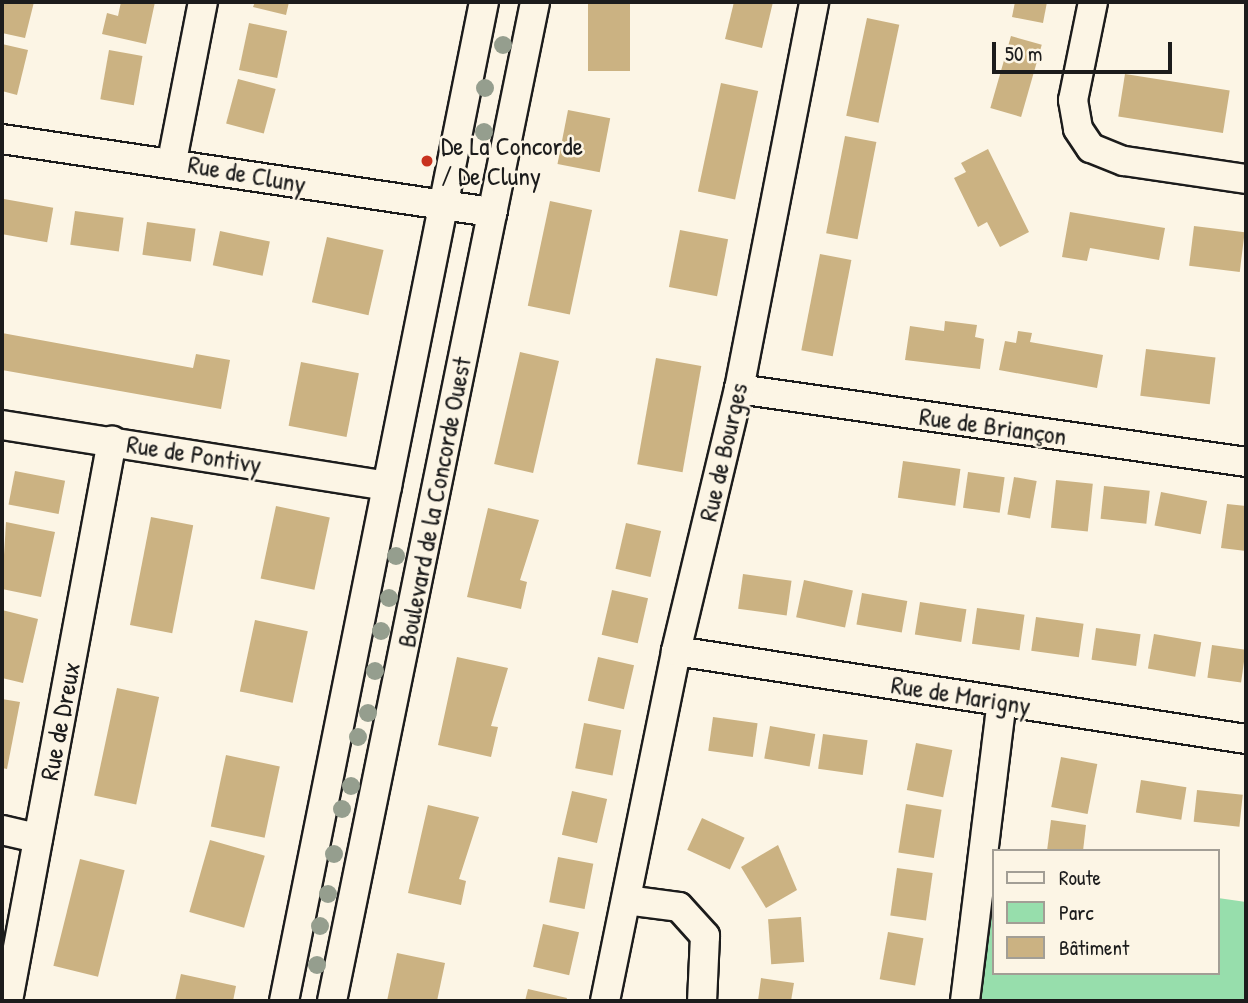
<!DOCTYPE html>
<html>
<head>
<meta charset="utf-8">
<style>
  body { margin:0 }
  #map { position:relative; width:1248px; height:1003px; overflow:hidden; background:#fcf5e5; font-family:"Patrick Hand",sans-serif }
  div>[style] { position:absolute }
  [style*='--x'] { left:calc(var(--x)*1px); top:calc(var(--y)*1px); width:calc(var(--w)*1px); rotate:calc(var(--a)*1deg) }
  .green>* { inset:0; background:#97deac }
  .building>* { inset:0; background:#cbb282; transform-origin:0 0 }
  .roads { filter:drop-shadow(2px 0 #1c1c1c) drop-shadow(-2px 0 #1c1c1c) drop-shadow(0 2px #1c1c1c) drop-shadow(0 -2px #1c1c1c) }
  .minor>* { height:28px; margin:-14px; padding:0 14px; transform-origin:14px; border-radius:14px; background:#fcf5e5 }
  .trees>* { width:18px; height:18px; margin:-9px; border-radius:50%; background:#959e8e }
  .dots>* { width:19px; height:19px; translate:-50% -50%; box-sizing:border-box; border:4px solid #fcf5e5; border-radius:50% }
  span { translate:-50% -50%; white-space:nowrap; text-align:center; line-height:1.15; -webkit-text-stroke:5px #fcf5e5; paint-order:stroke }
  .poi-label { font-size:26px; color:#1c1c1c }
  .left { translate:0 -50%; text-align:left }
  .street-label { font-size:26px; color:#1c1c1c }
  .frame { position:absolute; inset:0; border:4px solid #1c1c1c; pointer-events:none }
  .legend { position:absolute; left:992px; top:849px; width:228px; height:126px; box-sizing:border-box; background:#fcf5e5; border:2px solid #a29e95; margin:0; padding:9px 12px; list-style:none; font-size:21px; color:#1c1c1c }
  .legend li { display:flex; align-items:center; gap:14px; height:35px }
  .legend b { width:35px; border:2px solid #a29e95 }
  .scale { position:absolute; left:992px; top:42px; width:180px; height:32px; box-sizing:border-box; border:4px solid #1c1c1c; border-top:0; padding-left:9px; font-size:21px; line-height:24px; white-space:nowrap; color:#1c1c1c; -webkit-text-stroke:5px #fcf5e5; paint-order:stroke }
</style>
</head>
<body>
<div id="map">
  <div class="green">
    <i style="clip-path:polygon(994px 864px,994px 973px,1218px 973px,1218px 898px,1246px 902px,1246px 1001px,965px 1001px)"></i>
  </div>
  <div class="building">
    <i style="clip-path:polygon(2px 2px,34px 2px,25px 38px,2px 33px)"></i>
    <i style="clip-path:polygon(121px 2px,155px 2px,146px 44px,102px 34px,107px 13px,118px 16px)"></i>
    <i style="clip-path:polygon(255px 2px,289px 2px,286px 15px,253px 7px)"></i>
    <i style="left:588px;top:2px;width:42px;height:69px"></i>
    <i style="clip-path:polygon(734px 2px,773px 2px,762px 48px,725px 39px)"></i>
    <i style="clip-path:polygon(1015px 2px,1047px 2px,1043px 23px,1012px 17px)"></i>
    <i style="left:867px;top:18px;width:33px;height:100px;rotate:12deg"></i>
    <i style="left:249px;top:23px;width:39px;height:48px;rotate:12deg"></i>
    <i style="left:1011px;top:36px;width:32px;height:75px;rotate:16deg"></i>
    <i style="clip-path:polygon(2px 44px,28px 50px,17px 95px,2px 91px)"></i>
    <i style="left:109px;top:50px;width:34px;height:50px;rotate:10deg"></i>
    <i style="left:1125px;top:74px;width:106px;height:43px;rotate:9deg"></i>
    <i style="left:238px;top:79px;width:39px;height:46px;rotate:15deg"></i>
    <i style="left:721px;top:83px;width:38px;height:111px;rotate:12deg"></i>
    <i style="left:568px;top:110px;width:43px;height:55px;rotate:11deg"></i>
    <i style="left:845px;top:136px;width:32px;height:99px;rotate:11deg"></i>
    <i style="clip-path:polygon(988px 149px,1029px 232px,1000px 247px,987px 222px,978px 227px,954px 178px,966px 172px,961px 163px)"></i>
    <i style="left:4px;top:199px;width:50px;height:35px;rotate:10deg"></i>
    <i style="left:550px;top:201px;width:43px;height:107px;rotate:12deg"></i>
    <i style="left:75px;top:211px;width:49px;height:34px;rotate:8deg"></i>
    <i style="clip-path:polygon(1070px 212px,1165px 228px,1159px 260px,1090px 248px,1087px 261px,1062px 257px)"></i>
    <i style="left:147px;top:222px;width:49px;height:33px;rotate:8deg"></i>
    <i style="left:1194px;top:226px;width:51px;height:40px;rotate:7deg"></i>
    <i style="left:680px;top:230px;width:49px;height:58px;rotate:11deg"></i>
    <i style="left:220px;top:231px;width:51px;height:35px;rotate:12deg"></i>
    <i style="left:327px;top:237px;width:58px;height:67px;rotate:13deg"></i>
    <i style="left:820px;top:254px;width:32px;height:98px;rotate:11deg"></i>
    <i style="clip-path:polygon(945px 321px,977px 325px,975px 337px,984px 339px,980px 369px,905px 360px,910px 326px,944px 331px)"></i>
    <i style="clip-path:polygon(1018px 331px,1032px 333px,1030px 342px,1103px 355px,1097px 388px,999px 370px,1005px 341px,1016px 343px)"></i>
    <i style="clip-path:polygon(2px 333px,193px 368px,196px 354px,230px 360px,221px 409px,2px 370px)"></i>
    <i style="left:1146px;top:349px;width:70px;height:47px;rotate:7deg"></i>
    <i style="left:520px;top:352px;width:40px;height:115px;rotate:13deg"></i>
    <i style="left:656px;top:358px;width:46px;height:108px;rotate:10deg"></i>
    <i style="left:301px;top:362px;width:59px;height:65px;rotate:11deg"></i>
    <i style="left:903px;top:461px;width:58px;height:37px;rotate:8deg"></i>
    <i style="left:15px;top:471px;width:51px;height:34px;rotate:11deg"></i>
    <i style="left:968px;top:472px;width:37px;height:36px;rotate:8deg"></i>
    <i style="left:1014px;top:477px;width:23px;height:38px;rotate:10deg"></i>
    <i style="left:1056px;top:480px;width:37px;height:48px;rotate:6deg"></i>
    <i style="left:1104px;top:486px;width:46px;height:33px;rotate:6deg"></i>
    <i style="left:1161px;top:492px;width:47px;height:34px;rotate:11deg"></i>
    <i style="clip-path:polygon(1227px 504px,1246px 506px,1246px 551px,1221px 548px)"></i>
    <i style="left:276px;top:506px;width:55px;height:74px;rotate:12deg"></i>
    <i style="clip-path:polygon(488px 508px,539px 520px,520px 580px,527px 582px,521px 609px,467px 597px)"></i>
    <i style="left:151px;top:517px;width:43px;height:110px;rotate:11deg"></i>
    <i style="clip-path:polygon(6px 522px,55px 532px,41px 597px,2px 589px)"></i>
    <i style="left:626px;top:523px;width:36px;height:47px;rotate:13deg"></i>
    <i style="left:743px;top:574px;width:49px;height:35px;rotate:8deg"></i>
    <i style="left:804px;top:580px;width:50px;height:38px;rotate:12deg"></i>
    <i style="left:612px;top:590px;width:37px;height:46px;rotate:13deg"></i>
    <i style="left:862px;top:593px;width:46px;height:32px;rotate:10deg"></i>
    <i style="left:920px;top:602px;width:47px;height:33px;rotate:9deg"></i>
    <i style="left:977px;top:608px;width:48px;height:36px;rotate:8deg"></i>
    <i style="clip-path:polygon(2px 610px,38px 619px,23px 683px,2px 678px)"></i>
    <i style="left:1036px;top:617px;width:48px;height:34px;rotate:8deg"></i>
    <i style="left:255px;top:620px;width:54px;height:73px;rotate:12deg"></i>
    <i style="left:1096px;top:628px;width:45px;height:32px;rotate:8deg"></i>
    <i style="left:1154px;top:634px;width:48px;height:35px;rotate:10deg"></i>
    <i style="left:1212px;top:645px;width:34px;height:33px;rotate:8deg"></i>
    <i style="clip-path:polygon(457px 657px,508px 668px,491px 726px,498px 727px,491px 757px,438px 745px)"></i>
    <i style="left:598px;top:657px;width:37px;height:45px;rotate:13deg"></i>
    <i style="left:117px;top:688px;width:43px;height:110px;rotate:12deg"></i>
    <i style="clip-path:polygon(2px 699px,20px 702px,7px 769px,2px 768px)"></i>
    <i style="left:713px;top:717px;width:45px;height:34px;rotate:8deg"></i>
    <i style="left:584px;top:723px;width:38px;height:46px;rotate:11deg"></i>
    <i style="left:770px;top:726px;width:46px;height:33px;rotate:10deg"></i>
    <i style="left:823px;top:734px;width:45px;height:35px;rotate:8deg"></i>
    <i style="left:916px;top:743px;width:37px;height:48px;rotate:11deg"></i>
    <i style="left:226px;top:755px;width:55px;height:73px;rotate:12deg"></i>
    <i style="left:1061px;top:757px;width:37px;height:51px;rotate:11deg"></i>
    <i style="left:1141px;top:780px;width:46px;height:33px;rotate:9deg"></i>
    <i style="left:1197px;top:790px;width:46px;height:32px;rotate:6deg"></i>
    <i style="left:572px;top:791px;width:36px;height:45px;rotate:13deg"></i>
    <i style="left:906px;top:804px;width:36px;height:49px;rotate:9deg"></i>
    <i style="clip-path:polygon(428px 805px,479px 817px,459px 879px,466px 881px,461px 905px,408px 893px)"></i>
    <i style="left:702px;top:818px;width:47px;height:35px;rotate:25deg"></i>
    <i style="clip-path:polygon(1051px 820px,1086px 825px,1083px 851px,1047px 851px)"></i>
    <i style="left:210px;top:840px;width:57px;height:75px;rotate:16deg"></i>
    <i style="clip-path:polygon(778px 845px,797px 890px,766px 908px,741px 867px)"></i>
    <i style="left:558px;top:857px;width:36px;height:46px;rotate:11deg"></i>
    <i style="left:80px;top:859px;width:46px;height:110px;rotate:14deg"></i>
    <i style="left:897px;top:868px;width:36px;height:48px;rotate:8deg"></i>
    <i style="left:801px;top:917px;width:45px;height:33px;rotate:86deg"></i>
    <i style="left:543px;top:924px;width:37px;height:44px;rotate:13deg"></i>
    <i style="left:888px;top:932px;width:36px;height:48px;rotate:10deg"></i>
    <i style="clip-path:polygon(397px 953px,445px 963px,437px 1001px,387px 1001px)"></i>
    <i style="clip-path:polygon(181px 974px,236px 986px,233px 1001px,175px 1001px)"></i>
    <i style="clip-path:polygon(761px 978px,794px 983px,791px 1001px,758px 1001px)"></i>
    <i style="clip-path:polygon(528px 989px,567px 998px,566px 1001px,525px 1001px)"></i>
  </div>
  <div class="roads">
    <div class="minor">
      <i style="--x:1093;--y:2;--w:100;--a:101.5"></i>
      <i style="--x:1073;--y:100;--w:29;--a:80"></i>
      <i style="--x:1078;--y:129;--w:23;--a:56"></i>
      <i style="--x:1091;--y:148;--w:35;--a:22"></i>
      <i style="--x:1124;--y:161;--w:123;--a:8.4"></i>
      <i style="--x:2;--y:139;--w:496;--a:8.5"></i>
      <i style="--x:172;--y:161;--w:162;--a:-79"></i>
      <i style="--x:739;--y:389;--w:512;--a:8.19"></i>
      <i style="--x:2;--y:425;--w:390;--a:9"></i>
      <i style="--x:676;--y:651;--w:577;--a:8.78"></i>
      <i style="--x:2;--y:830;--w:37;--a:13"></i>
      <i style="--x:626;--y:900;--w:53;--a:7.5"></i>
      <i style="--x:679;--y:907;--w:39;--a:48"></i>
      <i style="--x:705;--y:936;--w:65;--a:92.6"></i>
      <i style="--x:8;--y:1001;--w:570;--a:-79.48"></i>
      <i style="--x:284;--y:1001;--w:1019;--a:-78.68"></i>
      <i style="--x:332;--y:1001;--w:1019;--a:-78.51"></i>
      <i style="--x:605;--y:1001;--w:357;--a:-78.5"></i>
      <i style="--x:676;--y:651;--w:269;--a:-76.5"></i>
      <i style="--x:739;--y:389;--w:394;--a:-79"></i>
      <i style="--x:965;--y:1001;--w:302;--a:-83"></i>
    </div>
  </div>
  <div class="trees">
    <i style="left:503px;top:45px"></i>
    <i style="left:485px;top:88px"></i>
    <i style="left:484px;top:132px"></i>
    <i style="left:396px;top:556px"></i>
    <i style="left:389px;top:598px"></i>
    <i style="left:381px;top:631px"></i>
    <i style="left:375px;top:671px"></i>
    <i style="left:368px;top:713px"></i>
    <i style="left:358px;top:737px"></i>
    <i style="left:351px;top:786px"></i>
    <i style="left:342px;top:809px"></i>
    <i style="left:334px;top:854px"></i>
    <i style="left:328px;top:894px"></i>
    <i style="left:320px;top:926px"></i>
    <i style="left:317px;top:965px"></i>
  </div>
  <div class="dots">
    <i style="left:427px;top:161px;background:#c8321e"></i>
  </div>
  <div class="poi-label">
    <span class="left" style="left:441px;top:161px">De La Concorde<br>/ De Cluny</span>
  </div>
  <div class="street-label">
    <span style="left:247px;top:174px;rotate:10deg">Rue de Cluny</span>
    <span style="left:993px;top:426px;rotate:8deg">Rue de Briançon</span>
    <span style="left:723px;top:452px;rotate:-77deg">Rue de Bourges</span>
    <span style="left:194px;top:454px;rotate:9deg">Rue de Pontivy</span>
    <span style="left:434px;top:502px;rotate:-79deg">Boulevard de la Concorde Ouest</span>
    <span style="left:961px;top:695px;rotate:9deg">Rue de Marigny</span>
    <span style="left:60px;top:721px;rotate:-79deg">Rue de Dreux</span>
  </div>
  <div class="frame"></div>
  <ul class="legend">
  <li><b style="height:9px;background:#fcf5e5"></b>Route</li>
  <li><b style="height:19px;background:#97deac"></b>Parc</li>
  <li><b style="height:19px;background:#cbb282"></b>Bâtiment</li>
  </ul>
  <div class="scale">50 m</div>
</div>
</body>
</html>
